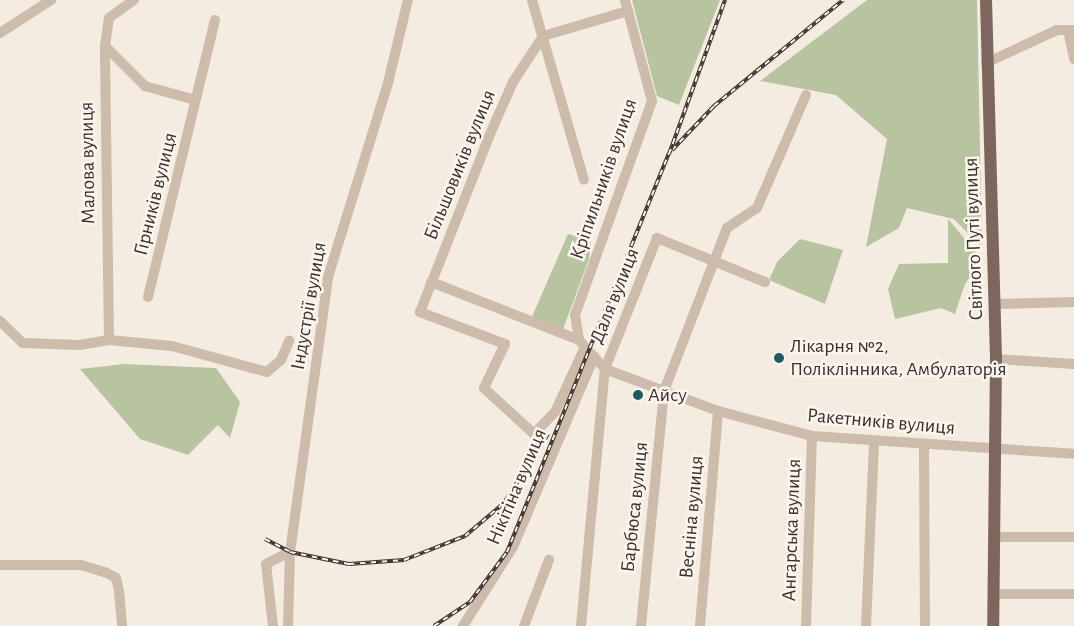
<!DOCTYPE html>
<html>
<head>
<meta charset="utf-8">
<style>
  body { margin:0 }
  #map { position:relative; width:1074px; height:626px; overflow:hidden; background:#f4ebe1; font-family:"Alegreya Sans",sans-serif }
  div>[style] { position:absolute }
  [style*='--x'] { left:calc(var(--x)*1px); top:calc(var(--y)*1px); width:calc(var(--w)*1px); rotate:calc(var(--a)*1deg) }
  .green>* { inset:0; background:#b8c4a0 }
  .minor>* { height:10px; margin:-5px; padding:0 5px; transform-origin:5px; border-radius:5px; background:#cdbbac }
  .major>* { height:12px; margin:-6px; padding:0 6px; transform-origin:6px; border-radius:6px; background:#7d675c }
  .rail>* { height:4px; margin-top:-2px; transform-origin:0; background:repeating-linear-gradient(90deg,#fbf5ee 0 5.5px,#3b302b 0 11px); box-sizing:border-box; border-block:1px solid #3b302b }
  .dots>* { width:14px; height:14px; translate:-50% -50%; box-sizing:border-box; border:2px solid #fbf5ee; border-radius:50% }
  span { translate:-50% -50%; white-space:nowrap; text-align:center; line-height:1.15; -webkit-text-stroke:5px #fbf5ee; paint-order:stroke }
  .street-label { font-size:20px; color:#3b302b }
  .poi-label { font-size:20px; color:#3b302b }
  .left { translate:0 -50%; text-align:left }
</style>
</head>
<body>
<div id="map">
  <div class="green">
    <i style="clip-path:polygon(632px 0,720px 0,679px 105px,657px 96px)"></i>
    <i style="clip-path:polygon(867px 0,977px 0,982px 248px,954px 219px,907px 208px,899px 228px,866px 247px,887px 139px,836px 95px,760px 81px)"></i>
    <i style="clip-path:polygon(948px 219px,976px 252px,979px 265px,965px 284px,955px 314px,941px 308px,895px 319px,888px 289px,899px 264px,948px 263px)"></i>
    <i style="clip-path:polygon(568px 234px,591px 241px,589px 259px,562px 332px,531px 319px)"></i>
    <i style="clip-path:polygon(800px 239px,843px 250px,825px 304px,769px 280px,777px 262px)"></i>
    <i style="clip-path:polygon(124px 364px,216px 368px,240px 402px,230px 438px,218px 425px,188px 455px,140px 439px,80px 369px)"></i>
  </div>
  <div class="minor">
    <i style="--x:532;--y:0;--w:187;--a:73.9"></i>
    <i style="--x:1068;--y:30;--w:30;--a:78"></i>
    <i style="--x:0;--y:33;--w:61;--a:-32.9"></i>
    <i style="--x:105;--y:46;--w:57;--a:45"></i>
    <i style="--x:145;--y:86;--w:49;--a:15.5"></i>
    <i style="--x:986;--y:63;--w:78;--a:-24.9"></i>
    <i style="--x:1057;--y:30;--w:17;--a:0"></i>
    <i style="--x:431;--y:282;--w:159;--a:21.4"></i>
    <i style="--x:765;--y:282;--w:117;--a:-157.8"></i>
    <i style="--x:657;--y:238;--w:141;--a:111.7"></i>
    <i style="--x:605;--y:369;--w:121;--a:20.4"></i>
    <i style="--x:718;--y:411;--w:97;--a:14.9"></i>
    <i style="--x:812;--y:436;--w:263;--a:3.9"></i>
    <i style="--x:148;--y:297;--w:285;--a:-76.4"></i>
    <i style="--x:996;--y:304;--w:78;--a:-1.5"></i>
    <i style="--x:0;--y:321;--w:32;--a:44"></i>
    <i style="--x:23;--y:343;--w:57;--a:2"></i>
    <i style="--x:80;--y:345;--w:29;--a:-10"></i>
    <i style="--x:109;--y:340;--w:63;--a:5.4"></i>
    <i style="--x:172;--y:346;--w:98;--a:15.3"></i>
    <i style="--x:267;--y:372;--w:18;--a:-41"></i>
    <i style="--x:281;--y:360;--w:21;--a:-67"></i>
    <i style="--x:109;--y:340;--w:294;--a:-90.8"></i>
    <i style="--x:105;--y:46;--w:28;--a:-82"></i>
    <i style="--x:109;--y:18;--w:31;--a:-36"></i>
    <i style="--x:585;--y:347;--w:72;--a:114.8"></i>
    <i style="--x:555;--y:412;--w:30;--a:134"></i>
    <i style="--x:534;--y:434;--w:68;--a:-137.4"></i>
    <i style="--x:484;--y:388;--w:49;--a:-64.5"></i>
    <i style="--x:505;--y:344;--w:91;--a:-159.4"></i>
    <i style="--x:420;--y:312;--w:191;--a:-68.5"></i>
    <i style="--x:490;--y:134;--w:57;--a:-66.1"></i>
    <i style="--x:513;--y:82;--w:55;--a:-56.9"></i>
    <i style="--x:543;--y:36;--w:89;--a:-16.4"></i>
    <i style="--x:996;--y:359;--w:78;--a:3.7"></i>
    <i style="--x:924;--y:445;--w:181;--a:89.7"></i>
    <i style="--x:994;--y:537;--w:80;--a:0"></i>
    <i style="--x:0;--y:565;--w:81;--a:0"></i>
    <i style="--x:81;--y:565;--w:27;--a:17"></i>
    <i style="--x:107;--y:573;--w:10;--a:29"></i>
    <i style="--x:116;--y:578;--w:13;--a:77"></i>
    <i style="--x:119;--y:591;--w:35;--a:85"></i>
    <i style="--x:994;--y:594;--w:80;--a:0"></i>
    <i style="--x:273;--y:626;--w:62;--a:-96.4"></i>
    <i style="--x:266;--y:564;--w:27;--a:-27"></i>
    <i style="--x:288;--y:626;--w:74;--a:-88.5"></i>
    <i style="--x:290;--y:552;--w:278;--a:-82.1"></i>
    <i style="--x:328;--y:277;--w:203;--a:-72.8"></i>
    <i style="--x:388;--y:83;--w:85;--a:-76.5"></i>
    <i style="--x:463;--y:626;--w:93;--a:-57.7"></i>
    <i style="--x:513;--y:547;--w:207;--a:-66.9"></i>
    <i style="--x:524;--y:626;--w:71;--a:-69.3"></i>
    <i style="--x:581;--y:626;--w:258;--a:-84.7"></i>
    <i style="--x:605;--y:369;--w:39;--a:-132"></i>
    <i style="--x:579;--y:340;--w:25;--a:-99"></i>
    <i style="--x:575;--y:315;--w:227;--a:-70.2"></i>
    <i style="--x:652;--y:101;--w:105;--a:-105"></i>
    <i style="--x:641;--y:626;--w:236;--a:-84.4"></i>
    <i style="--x:664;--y:391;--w:175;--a:-68.9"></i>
    <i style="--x:727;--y:228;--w:36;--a:-34"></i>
    <i style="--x:757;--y:208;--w:123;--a:-66.6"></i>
    <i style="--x:700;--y:626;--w:216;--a:-85.2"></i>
    <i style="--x:806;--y:626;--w:190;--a:-88.2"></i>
    <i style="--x:866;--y:626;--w:184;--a:-87.5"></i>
  </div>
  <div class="major">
    <i style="--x:986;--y:0;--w:359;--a:88.4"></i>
    <i style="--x:996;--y:359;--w:267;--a:90.6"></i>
  </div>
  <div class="rail">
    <i style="--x:672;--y:150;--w:61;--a:-46.3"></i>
    <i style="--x:714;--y:106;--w:167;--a:-39.4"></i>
    <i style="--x:265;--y:539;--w:28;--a:27"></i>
    <i style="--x:290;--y:552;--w:60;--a:11.5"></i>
    <i style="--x:349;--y:564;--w:55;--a:-4.2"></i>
    <i style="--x:404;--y:560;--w:66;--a:-21.5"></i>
    <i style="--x:465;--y:536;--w:51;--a:-40.2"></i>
    <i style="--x:504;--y:503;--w:82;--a:-57.5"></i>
    <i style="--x:434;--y:626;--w:43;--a:-33.7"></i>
    <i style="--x:470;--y:602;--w:62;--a:-53.5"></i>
    <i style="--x:507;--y:552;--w:430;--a:-67.9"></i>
    <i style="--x:669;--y:154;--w:164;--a:-70"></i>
  </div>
  <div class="dots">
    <i style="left:779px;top:358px;background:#1f5a5e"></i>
    <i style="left:638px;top:395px;background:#1f5a5e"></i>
  </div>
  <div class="street-label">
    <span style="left:88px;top:163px;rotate:-91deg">Малова вулиця</span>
    <span style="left:460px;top:165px;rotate:-68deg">Більшовиків вулиця</span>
    <span style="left:604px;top:179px;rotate:-71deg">Кріпильників вулиця</span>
    <span style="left:156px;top:194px;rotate:-76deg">Гірників вулиця</span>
    <span style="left:974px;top:239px;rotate:-92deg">Світлого Путі вулиця</span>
    <span style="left:615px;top:296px;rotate:-68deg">Даля вулиця</span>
    <span style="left:309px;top:306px;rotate:-80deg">Індустрії вулиця</span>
    <span style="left:881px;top:422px;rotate:5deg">Ракетників вулиця</span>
    <span style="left:517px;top:487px;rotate:-67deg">Нікітіна вулиця</span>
    <span style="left:635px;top:507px;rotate:-84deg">Барбюса вулиця</span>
    <span style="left:692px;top:517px;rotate:-85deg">Весніна вулиця</span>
    <span style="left:792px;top:530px;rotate:-88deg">Ангарська вулиця</span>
  </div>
  <div class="poi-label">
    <span class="left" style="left:790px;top:358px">Лікарня №2,<br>Поліклінника, Амбулаторія</span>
    <span class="left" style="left:648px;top:395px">Айсу</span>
  </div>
</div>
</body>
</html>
